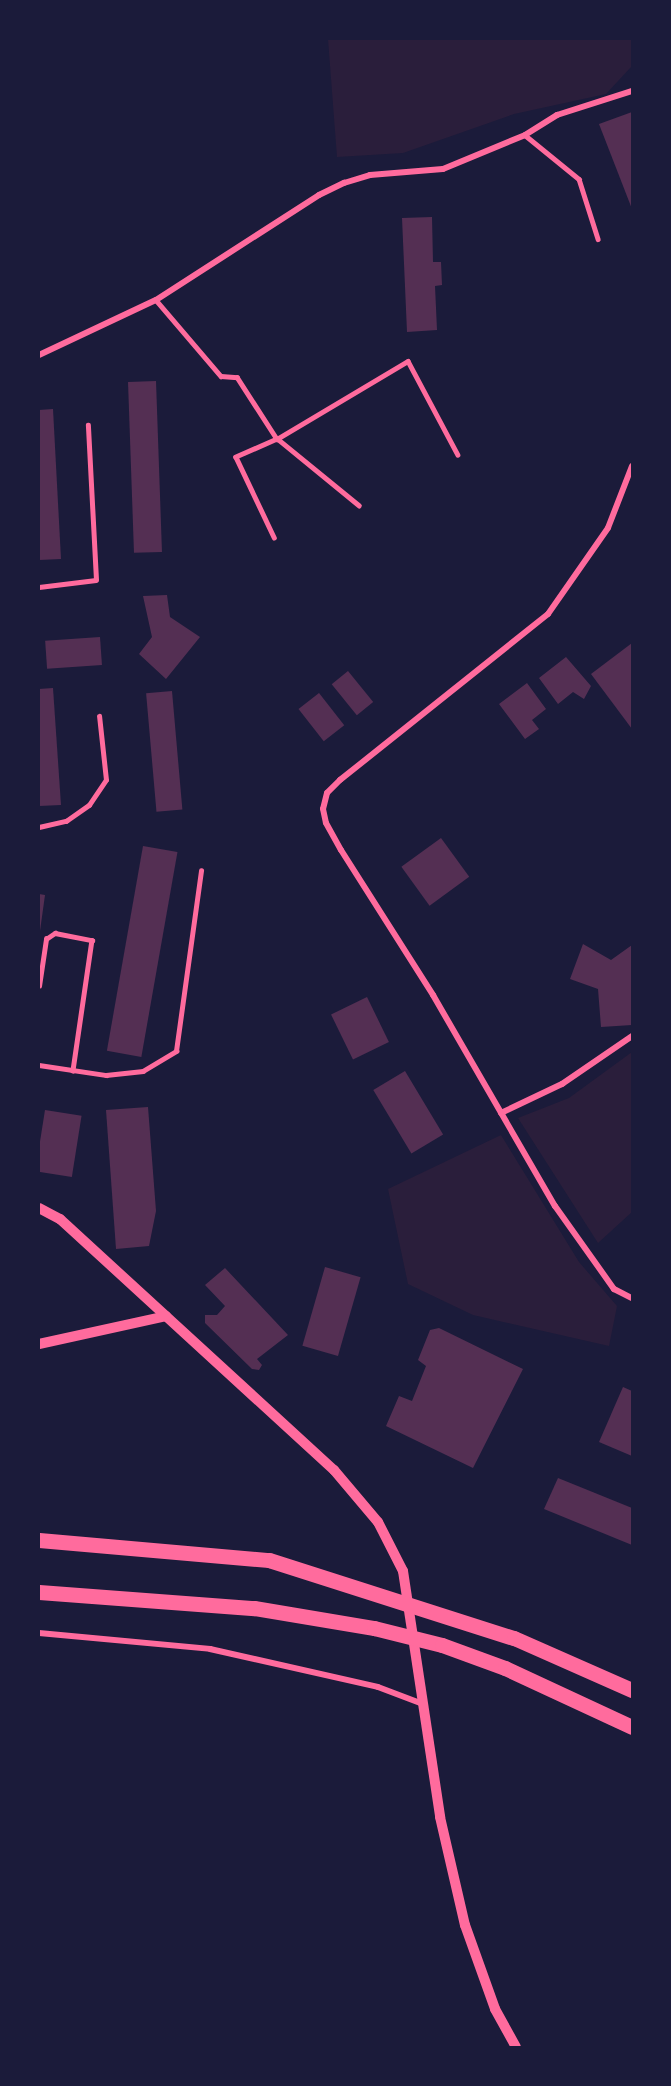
<!DOCTYPE html>
<html>
<head>
<meta charset="utf-8">
<style>
  body { margin:0 }
  #map { position:relative; width:671px; height:2086px; overflow:hidden; background:#1b1b3a; font-family:Lato,sans-serif }
  div>[style] { position:absolute }
  [style*='--x'] { left:calc(var(--x)*1px); top:calc(var(--y)*1px); width:calc(var(--w)*1px); rotate:calc(var(--a)*1deg) }
  .green>* { inset:0; background:#2a1e3b }
  .building>* { inset:0; background:#542f53; transform-origin:0 0 }
  .service>* { height:4.5px; margin:-2.25px; padding:0 2.25px; transform-origin:2.25px; border-radius:2.25px; background:#ff6b9d }
  .minor>* { height:6px; margin:-3px; padding:0 3px; transform-origin:3px; border-radius:3px; background:#ff6b9d }
  .tertiary>* { height:10px; margin:-5px; padding:0 5px; transform-origin:5px; border-radius:5px; background:#ff6b9d }
  .motorway>* { height:15px; margin:-7.5px; padding:0 7.5px; transform-origin:7.5px; border-radius:7.5px; background:#ff6b9d }
  span { translate:-50% -50%; white-space:nowrap; text-align:center; line-height:1.15; -webkit-text-stroke:6px #1b1b3a; paint-order:stroke }
  .frame { position:absolute; inset:0; border:40px solid #1b1b3a; pointer-events:none }
</style>
</head>
<body>
<div id="map">
  <div class="green">
    <i style="clip-path:polygon(328px 39px,632px 39px,632px 66px,606px 94px,514px 114px,403px 153px,337px 157px)"></i>
    <i style="clip-path:polygon(632px 1052px,632px 1212px,598px 1243px,518px 1118px,569px 1098px)"></i>
    <i style="clip-path:polygon(501px 1135px,579px 1262px,617px 1306px,609px 1346px,473px 1315px,408px 1284px,388px 1189px)"></i>
  </div>
  <div class="building">
    <i style="clip-path:polygon(632px 112px,632px 209px,599px 124px)"></i>
    <i style="clip-path:polygon(432px 217px,433px 262px,441px 262px,442px 285px,435px 286px,437px 330px,407px 332px,402px 218px)"></i>
    <i style="left:156px;top:381px;width:171px;height:28px;rotate:88deg"></i>
    <i style="clip-path:polygon(53px 409px,61px 559px,39px 560px,39px 410px)"></i>
    <i style="clip-path:polygon(167px 595px,170px 617px,200px 637px,166px 679px,139px 654px,152px 637px,143px 596px)"></i>
    <i style="left:100px;top:637px;width:28px;height:55px;rotate:86deg"></i>
    <i style="clip-path:polygon(632px 643px,632px 729px,591px 674px)"></i>
    <i style="clip-path:polygon(566px 657px,591px 686px,584px 699px,573px 692px,558px 704px,539px 678px)"></i>
    <i style="left:348px;top:671px;width:40px;height:21px;rotate:51deg"></i>
    <i style="clip-path:polygon(527px 683px,546px 709px,532px 720px,539px 729px,525px 739px,499px 704px)"></i>
    <i style="clip-path:polygon(53px 688px,61px 805px,39px 806px,39px 689px)"></i>
    <i style="left:172px;top:691px;width:119px;height:26px;rotate:85deg"></i>
    <i style="left:319px;top:693px;width:41px;height:26px;rotate:52deg"></i>
    <i style="left:441px;top:838px;width:48px;height:49px;rotate:54deg"></i>
    <i style="left:143px;top:846px;width:35px;height:208px;rotate:10deg"></i>
    <i style="clip-path:polygon(39px 894px,45px 895px,40px 931px,39px 930px)"></i>
    <i style="clip-path:polygon(583px 944px,611px 960px,632px 945px,632px 1025px,601px 1027px,598px 989px,570px 979px)"></i>
    <i style="left:367px;top:997px;width:50px;height:40px;rotate:64deg"></i>
    <i style="left:405px;top:1071px;width:74px;height:37px;rotate:59deg"></i>
    <i style="clip-path:polygon(148px 1107px,156px 1211px,149px 1246px,116px 1249px,106px 1110px)"></i>
    <i style="left:45px;top:1110px;width:37px;height:62px;rotate:9deg"></i>
    <i style="left:325px;top:1267px;width:37px;height:82px;rotate:16deg"></i>
    <i style="clip-path:polygon(225px 1268px,288px 1335px,257px 1359px,262px 1365px,259px 1370px,252px 1369px,205px 1323px,205px 1315px,217px 1315px,225px 1306px,205px 1285px)"></i>
    <i style="clip-path:polygon(439px 1328px,523px 1369px,473px 1468px,386px 1426px,399px 1396px,412px 1401px,426px 1366px,418px 1360px,430px 1330px)"></i>
    <i style="clip-path:polygon(623px 1387px,632px 1391px,632px 1456px,599px 1442px)"></i>
    <i style="clip-path:polygon(558px 1478px,632px 1508px,632px 1545px,544px 1509px)"></i>
  </div>
  <div class="service">
    <i style="--x:525;--y:135;--w:70;--a:39.2"></i>
    <i style="--x:579;--y:179;--w:63;--a:72.4"></i>
    <i style="--x:156;--y:300;--w:100;--a:49.5"></i>
    <i style="--x:221;--y:376;--w:16;--a:4"></i>
    <i style="--x:237;--y:377;--w:74;--a:57.2"></i>
    <i style="--x:277;--y:439;--w:45;--a:156.3"></i>
    <i style="--x:236;--y:457;--w:89;--a:64.6"></i>
    <i style="--x:359;--y:506;--w:106;--a:-140.7"></i>
    <i style="--x:277;--y:439;--w:152;--a:-30.8"></i>
    <i style="--x:408;--y:361;--w:106;--a:62"></i>
    <i style="--x:39;--y:587;--w:57;--a:-7"></i>
    <i style="--x:96;--y:580;--w:155;--a:-93"></i>
    <i style="--x:39;--y:827;--w:28;--a:-13"></i>
    <i style="--x:66;--y:821;--w:28;--a:-35"></i>
    <i style="--x:89;--y:805;--w:30;--a:-56"></i>
    <i style="--x:106;--y:780;--w:64;--a:-96.2"></i>
    <i style="--x:39;--y:986;--w:48;--a:-81.5"></i>
    <i style="--x:46;--y:939;--w:11;--a:-34"></i>
    <i style="--x:55;--y:933;--w:38;--a:11"></i>
    <i style="--x:92;--y:940;--w:132;--a:98.3"></i>
    <i style="--x:39;--y:1065;--w:68;--a:8.5"></i>
    <i style="--x:106;--y:1075;--w:37;--a:-6"></i>
    <i style="--x:143;--y:1071;--w:39;--a:-31"></i>
    <i style="--x:176;--y:1051;--w:182;--a:-82.1"></i>
  </div>
  <div class="minor">
    <i style="--x:39;--y:355;--w:129;--a:-25.2"></i>
    <i style="--x:156;--y:300;--w:194;--a:-32.8"></i>
    <i style="--x:319;--y:195;--w:28;--a:-26"></i>
    <i style="--x:344;--y:183;--w:27;--a:-17"></i>
    <i style="--x:370;--y:175;--w:73;--a:-4.7"></i>
    <i style="--x:443;--y:169;--w:89;--a:-22.5"></i>
    <i style="--x:525;--y:135;--w:38;--a:-32"></i>
    <i style="--x:557;--y:115;--w:79;--a:-17.7"></i>
    <i style="--x:632;--y:466;--w:66;--a:111.2"></i>
    <i style="--x:608;--y:528;--w:105;--a:124.9"></i>
    <i style="--x:548;--y:614;--w:266;--a:141.4"></i>
    <i style="--x:340;--y:780;--w:18;--a:135"></i>
    <i style="--x:327;--y:793;--w:16;--a:104"></i>
    <i style="--x:323;--y:809;--w:14;--a:78"></i>
    <i style="--x:326;--y:823;--w:31;--a:61"></i>
    <i style="--x:341;--y:850;--w:172;--a:57.6"></i>
    <i style="--x:433;--y:995;--w:244;--a:60"></i>
    <i style="--x:555;--y:1206;--w:102;--a:54.6"></i>
    <i style="--x:614;--y:1289;--w:20;--a:27"></i>
    <i style="--x:501;--y:1113;--w:68;--a:-25.4"></i>
    <i style="--x:562;--y:1084;--w:85;--a:-34.4"></i>
    <i style="--x:39;--y:1633;--w:172;--a:5.3"></i>
    <i style="--x:210;--y:1649;--w:172;--a:12.7"></i>
    <i style="--x:378;--y:1687;--w:48;--a:20.7"></i>
  </div>
  <div class="tertiary">
    <i style="--x:39;--y:1208;--w:24;--a:28"></i>
    <i style="--x:60;--y:1219;--w:372;--a:42.5"></i>
    <i style="--x:334;--y:1470;--w:68;--a:49.8"></i>
    <i style="--x:378;--y:1522;--w:55;--a:63"></i>
    <i style="--x:403;--y:1571;--w:249;--a:81.4"></i>
    <i style="--x:440;--y:1817;--w:111;--a:77"></i>
    <i style="--x:465;--y:1925;--w:89;--a:70.3"></i>
    <i style="--x:495;--y:2009;--w:43;--a:61.1"></i>
    <i style="--x:39;--y:1344;--w:130;--a:-12.4"></i>
  </div>
  <div class="motorway">
    <i style="--x:39;--y:1540;--w:231;--a:5"></i>
    <i style="--x:269;--y:1560;--w:257;--a:17.7"></i>
    <i style="--x:514;--y:1638;--w:129;--a:23.8"></i>
    <i style="--x:39;--y:1592;--w:216;--a:4.3"></i>
    <i style="--x:254;--y:1608;--w:122;--a:9.5"></i>
    <i style="--x:374;--y:1628;--w:70;--a:14"></i>
    <i style="--x:442;--y:1645;--w:67;--a:20.1"></i>
    <i style="--x:505;--y:1668;--w:140;--a:24.9"></i>
  </div>
  <div class="frame"></div>
</div>
</body>
</html>
